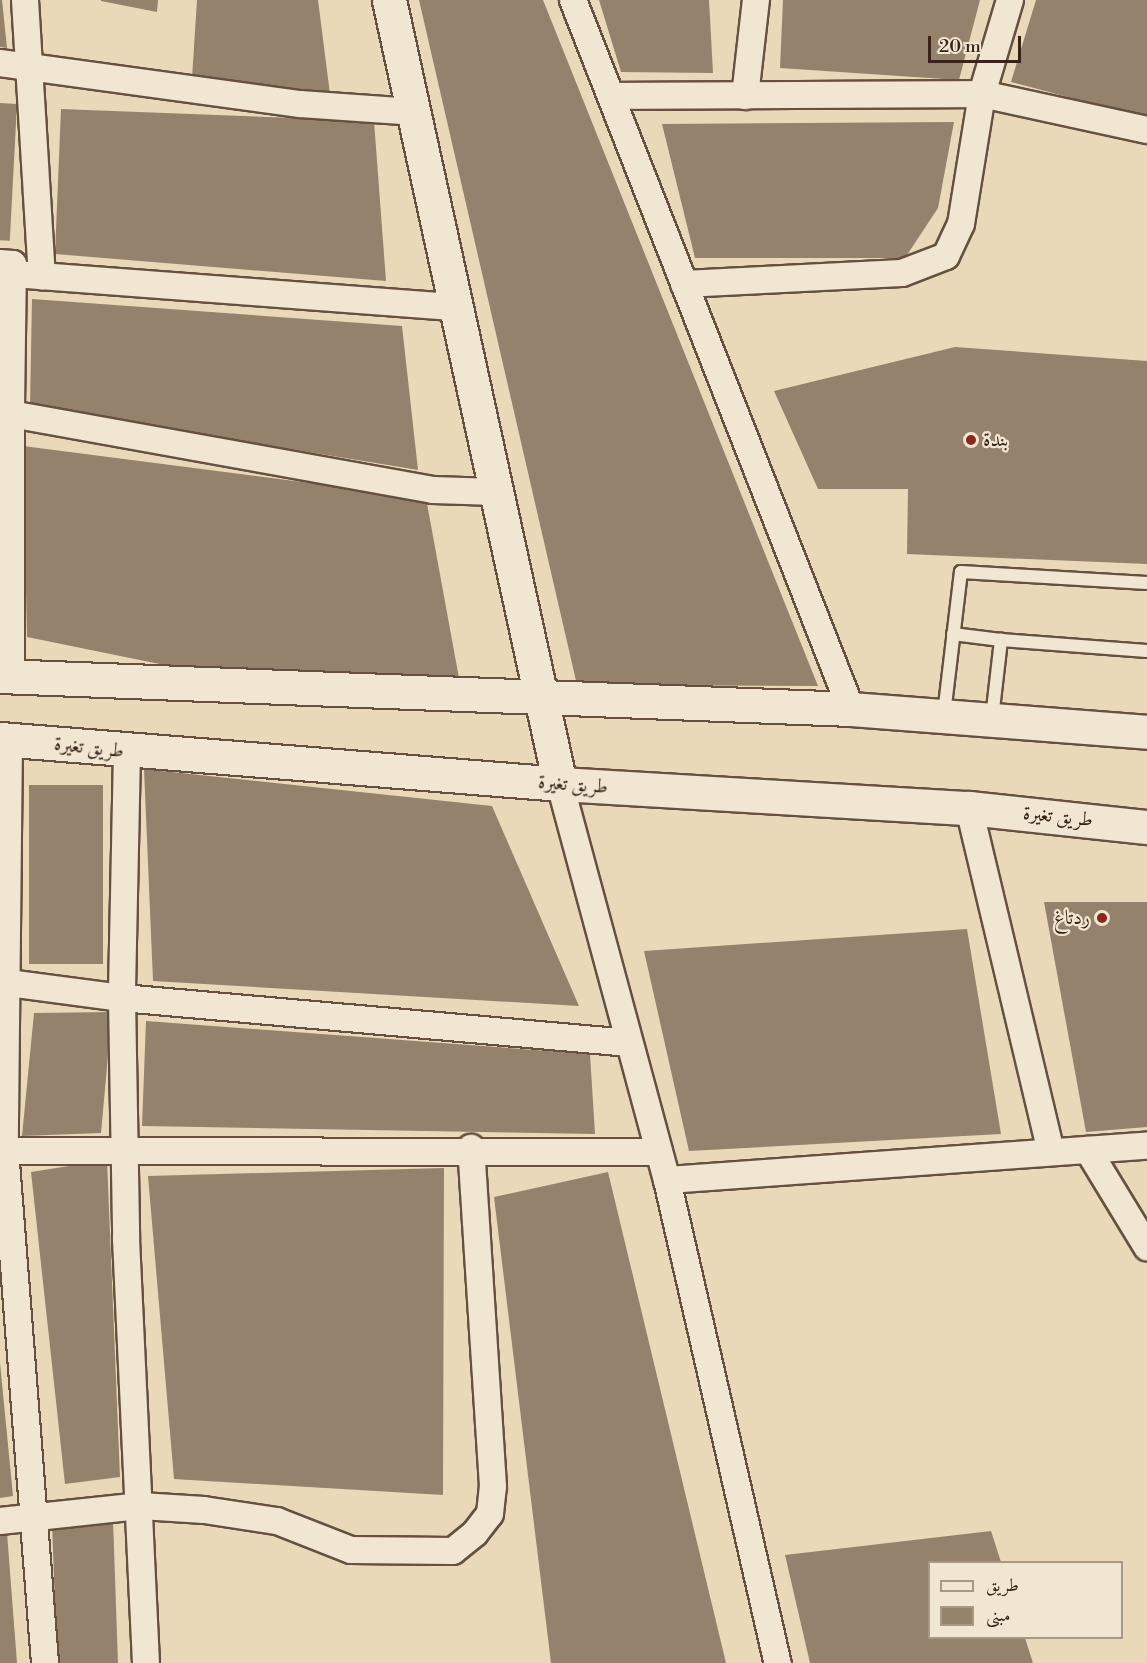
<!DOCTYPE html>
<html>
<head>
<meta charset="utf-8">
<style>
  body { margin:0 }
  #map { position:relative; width:1147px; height:1663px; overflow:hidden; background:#e9d9b9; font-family:"Libre Bodoni",Amiri,serif }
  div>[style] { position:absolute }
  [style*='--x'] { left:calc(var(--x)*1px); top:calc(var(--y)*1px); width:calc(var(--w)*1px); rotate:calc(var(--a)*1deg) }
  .building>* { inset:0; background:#95826c; transform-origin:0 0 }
  .roads { filter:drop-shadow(2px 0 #655041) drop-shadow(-2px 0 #655041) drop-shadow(0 2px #655041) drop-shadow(0 -2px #655041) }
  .lane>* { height:12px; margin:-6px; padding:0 6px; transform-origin:6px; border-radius:6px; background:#f1e6d2 }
  .street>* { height:26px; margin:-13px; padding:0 13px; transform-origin:13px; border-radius:13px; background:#f1e6d2 }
  .secondary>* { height:33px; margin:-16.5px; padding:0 16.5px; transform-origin:16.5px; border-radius:16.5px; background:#f1e6d2 }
  .dots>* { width:16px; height:16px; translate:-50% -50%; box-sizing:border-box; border:3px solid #f1e6d2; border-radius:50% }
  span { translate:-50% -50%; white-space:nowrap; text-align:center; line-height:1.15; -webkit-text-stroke:4.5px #f1e6d2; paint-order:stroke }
  .poi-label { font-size:20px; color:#392319 }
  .left { translate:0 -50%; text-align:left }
  .right { translate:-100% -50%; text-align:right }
  .street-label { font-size:20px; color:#392319 }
  .legend { position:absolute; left:928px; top:1561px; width:195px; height:78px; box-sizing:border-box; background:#f1e6d2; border:2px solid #a79888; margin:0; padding:8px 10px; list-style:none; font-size:18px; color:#392319 }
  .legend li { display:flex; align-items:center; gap:12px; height:30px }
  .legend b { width:30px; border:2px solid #a79888 }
  .scale { position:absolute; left:928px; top:36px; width:93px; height:27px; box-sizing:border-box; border:3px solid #392319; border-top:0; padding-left:8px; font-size:18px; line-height:21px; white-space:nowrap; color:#392319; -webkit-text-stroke:4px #f1e6d2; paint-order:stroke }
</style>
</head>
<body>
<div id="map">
  <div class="building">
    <i style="clip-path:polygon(0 0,2px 0,7px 48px,0 47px)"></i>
    <i style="clip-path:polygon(158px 0,157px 12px,101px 1px,101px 0)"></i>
    <i style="clip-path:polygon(197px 0,318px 0,330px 94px,192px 78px)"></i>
    <i style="clip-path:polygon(419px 0,543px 0,818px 686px,577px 685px)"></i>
    <i style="clip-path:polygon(599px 0,709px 0,713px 73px,621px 72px)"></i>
    <i style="clip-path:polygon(783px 0,980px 0,959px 80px,780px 68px)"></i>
    <i style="clip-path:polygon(1036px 0,1147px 0,1147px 118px,1011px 82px)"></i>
    <i style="left:0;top:103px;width:17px;height:137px;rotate:3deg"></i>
    <i style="clip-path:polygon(61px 109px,374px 121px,386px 281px,55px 254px)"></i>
    <i style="clip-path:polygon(954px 122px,938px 208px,905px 258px,695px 258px,662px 124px)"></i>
    <i style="clip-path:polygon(32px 299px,402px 326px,418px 470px,30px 406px)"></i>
    <i style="clip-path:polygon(955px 347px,1147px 361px,1147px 564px,907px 554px,908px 489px,818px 489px,774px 391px)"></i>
    <i style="clip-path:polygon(23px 446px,426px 498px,459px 678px,189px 670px,27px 637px)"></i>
    <i style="clip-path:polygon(144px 769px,492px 806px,579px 1006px,153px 981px)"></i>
    <i style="left:103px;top:785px;width:179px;height:74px;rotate:90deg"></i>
    <i style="clip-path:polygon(1044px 902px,1147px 902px,1147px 1127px,1086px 1132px)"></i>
    <i style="clip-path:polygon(967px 929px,1001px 1134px,689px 1151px,644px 951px)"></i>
    <i style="clip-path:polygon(112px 1012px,101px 1133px,22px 1136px,34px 1013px)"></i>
    <i style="clip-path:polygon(146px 1021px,590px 1054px,595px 1134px,142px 1126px)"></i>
    <i style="clip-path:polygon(107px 1160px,120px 1477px,65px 1484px,31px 1172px)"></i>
    <i style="clip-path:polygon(444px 1168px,443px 1495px,174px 1479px,148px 1176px)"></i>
    <i style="clip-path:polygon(608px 1172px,726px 1663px,551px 1663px,494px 1197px)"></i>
    <i style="clip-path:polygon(0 1363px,13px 1496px,0 1498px)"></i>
    <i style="left:113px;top:1520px;width:143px;height:61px;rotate:88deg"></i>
    <i style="clip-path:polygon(991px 1531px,1001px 1562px,930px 1562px,930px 1638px,1025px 1638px,1033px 1663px,810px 1663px,785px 1555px)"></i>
    <i style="clip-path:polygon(7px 1533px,17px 1663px,0 1663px,0 1534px)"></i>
  </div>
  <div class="roads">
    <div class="lane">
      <i style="--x:953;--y:634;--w:48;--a:7.1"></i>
      <i style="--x:944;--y:714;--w:143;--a:-83.2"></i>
      <i style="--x:961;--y:572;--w:186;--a:3.4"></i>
      <i style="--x:992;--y:718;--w:79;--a:-83.4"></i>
      <i style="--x:1001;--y:640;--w:146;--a:4.3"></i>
    </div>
    <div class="street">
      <i style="--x:25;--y:0;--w:277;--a:86.5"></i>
      <i style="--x:573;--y:0;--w:762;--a:68.59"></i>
      <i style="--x:0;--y:63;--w:303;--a:7.8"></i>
      <i style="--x:300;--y:104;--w:113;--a:4"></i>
      <i style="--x:611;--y:96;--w:371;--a:-0.3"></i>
      <i style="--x:982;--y:94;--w:169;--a:12.3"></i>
      <i style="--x:745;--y:96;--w:97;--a:-83.5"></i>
      <i style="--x:0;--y:263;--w:13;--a:4"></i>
      <i style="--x:13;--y:264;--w:150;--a:90.8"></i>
      <i style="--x:11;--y:414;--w:429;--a:10.2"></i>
      <i style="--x:433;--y:490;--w:63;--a:1.8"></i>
      <i style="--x:13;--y:274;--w:444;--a:4.3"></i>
      <i style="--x:684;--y:284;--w:218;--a:-2.9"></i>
      <i style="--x:902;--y:273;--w:47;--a:-21.1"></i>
      <i style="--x:946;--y:256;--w:35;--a:-65"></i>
      <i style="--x:961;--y:224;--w:132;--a:-80.8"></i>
      <i style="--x:982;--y:94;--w:98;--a:-73.4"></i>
      <i style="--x:0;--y:414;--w:11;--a:0"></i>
      <i style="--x:11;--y:414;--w:262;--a:90"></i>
      <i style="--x:9;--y:740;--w:410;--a:90.6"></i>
      <i style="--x:5;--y:1150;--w:515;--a:85.54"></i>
      <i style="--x:127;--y:752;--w:246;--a:91.2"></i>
      <i style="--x:122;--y:998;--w:241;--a:89"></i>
      <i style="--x:126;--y:1239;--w:424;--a:87.3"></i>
      <i style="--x:560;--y:784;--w:410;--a:74.9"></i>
      <i style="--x:667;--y:1180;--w:496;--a:77.1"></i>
      <i style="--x:969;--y:808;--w:353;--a:76.6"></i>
      <i style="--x:0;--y:982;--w:123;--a:7.5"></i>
      <i style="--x:122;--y:998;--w:509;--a:5.07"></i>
      <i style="--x:1088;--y:1150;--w:114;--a:58.7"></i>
      <i style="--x:0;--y:1151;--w:659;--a:0.09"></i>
      <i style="--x:667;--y:1180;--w:481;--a:-4.1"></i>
      <i style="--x:0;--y:1521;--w:142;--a:-6.1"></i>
      <i style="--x:141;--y:1506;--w:63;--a:3.6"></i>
      <i style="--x:204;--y:1510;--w:74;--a:8.6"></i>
      <i style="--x:277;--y:1521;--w:79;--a:21.4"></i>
      <i style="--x:351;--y:1550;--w:102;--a:0.6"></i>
      <i style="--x:453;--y:1551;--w:28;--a:-39"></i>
      <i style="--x:475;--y:1533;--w:24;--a:-52"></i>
      <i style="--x:490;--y:1514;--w:28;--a:-84"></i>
      <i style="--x:493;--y:1486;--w:339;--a:-93.7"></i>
    </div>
    <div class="secondary">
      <i style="--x:389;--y:0;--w:802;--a:77.7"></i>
      <i style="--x:0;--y:676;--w:852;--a:2.22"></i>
      <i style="--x:851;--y:709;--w:297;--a:4.4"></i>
      <i style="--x:0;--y:739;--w:562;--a:4.59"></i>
      <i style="--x:560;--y:784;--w:410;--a:3.4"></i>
      <i style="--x:969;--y:808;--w:179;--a:6.1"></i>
    </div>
  </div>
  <div class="dots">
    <i style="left:971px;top:440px;background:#8f2418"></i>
    <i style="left:1102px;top:918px;background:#8f2418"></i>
  </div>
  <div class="poi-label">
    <span class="left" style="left:983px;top:440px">بندة</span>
    <span class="right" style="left:1090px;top:918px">ردتاغ</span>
  </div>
  <div class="street-label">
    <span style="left:89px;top:748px;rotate:6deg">طريق تغيرة</span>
    <span style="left:573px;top:785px;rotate:4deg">طريق تغيرة</span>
    <span style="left:1058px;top:817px;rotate:6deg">طريق تغيرة</span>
  </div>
  <ul class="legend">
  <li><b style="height:8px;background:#f1e6d2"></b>طريق</li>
  <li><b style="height:16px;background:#95826c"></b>مبنى</li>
  </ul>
  <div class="scale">20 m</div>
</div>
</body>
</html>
